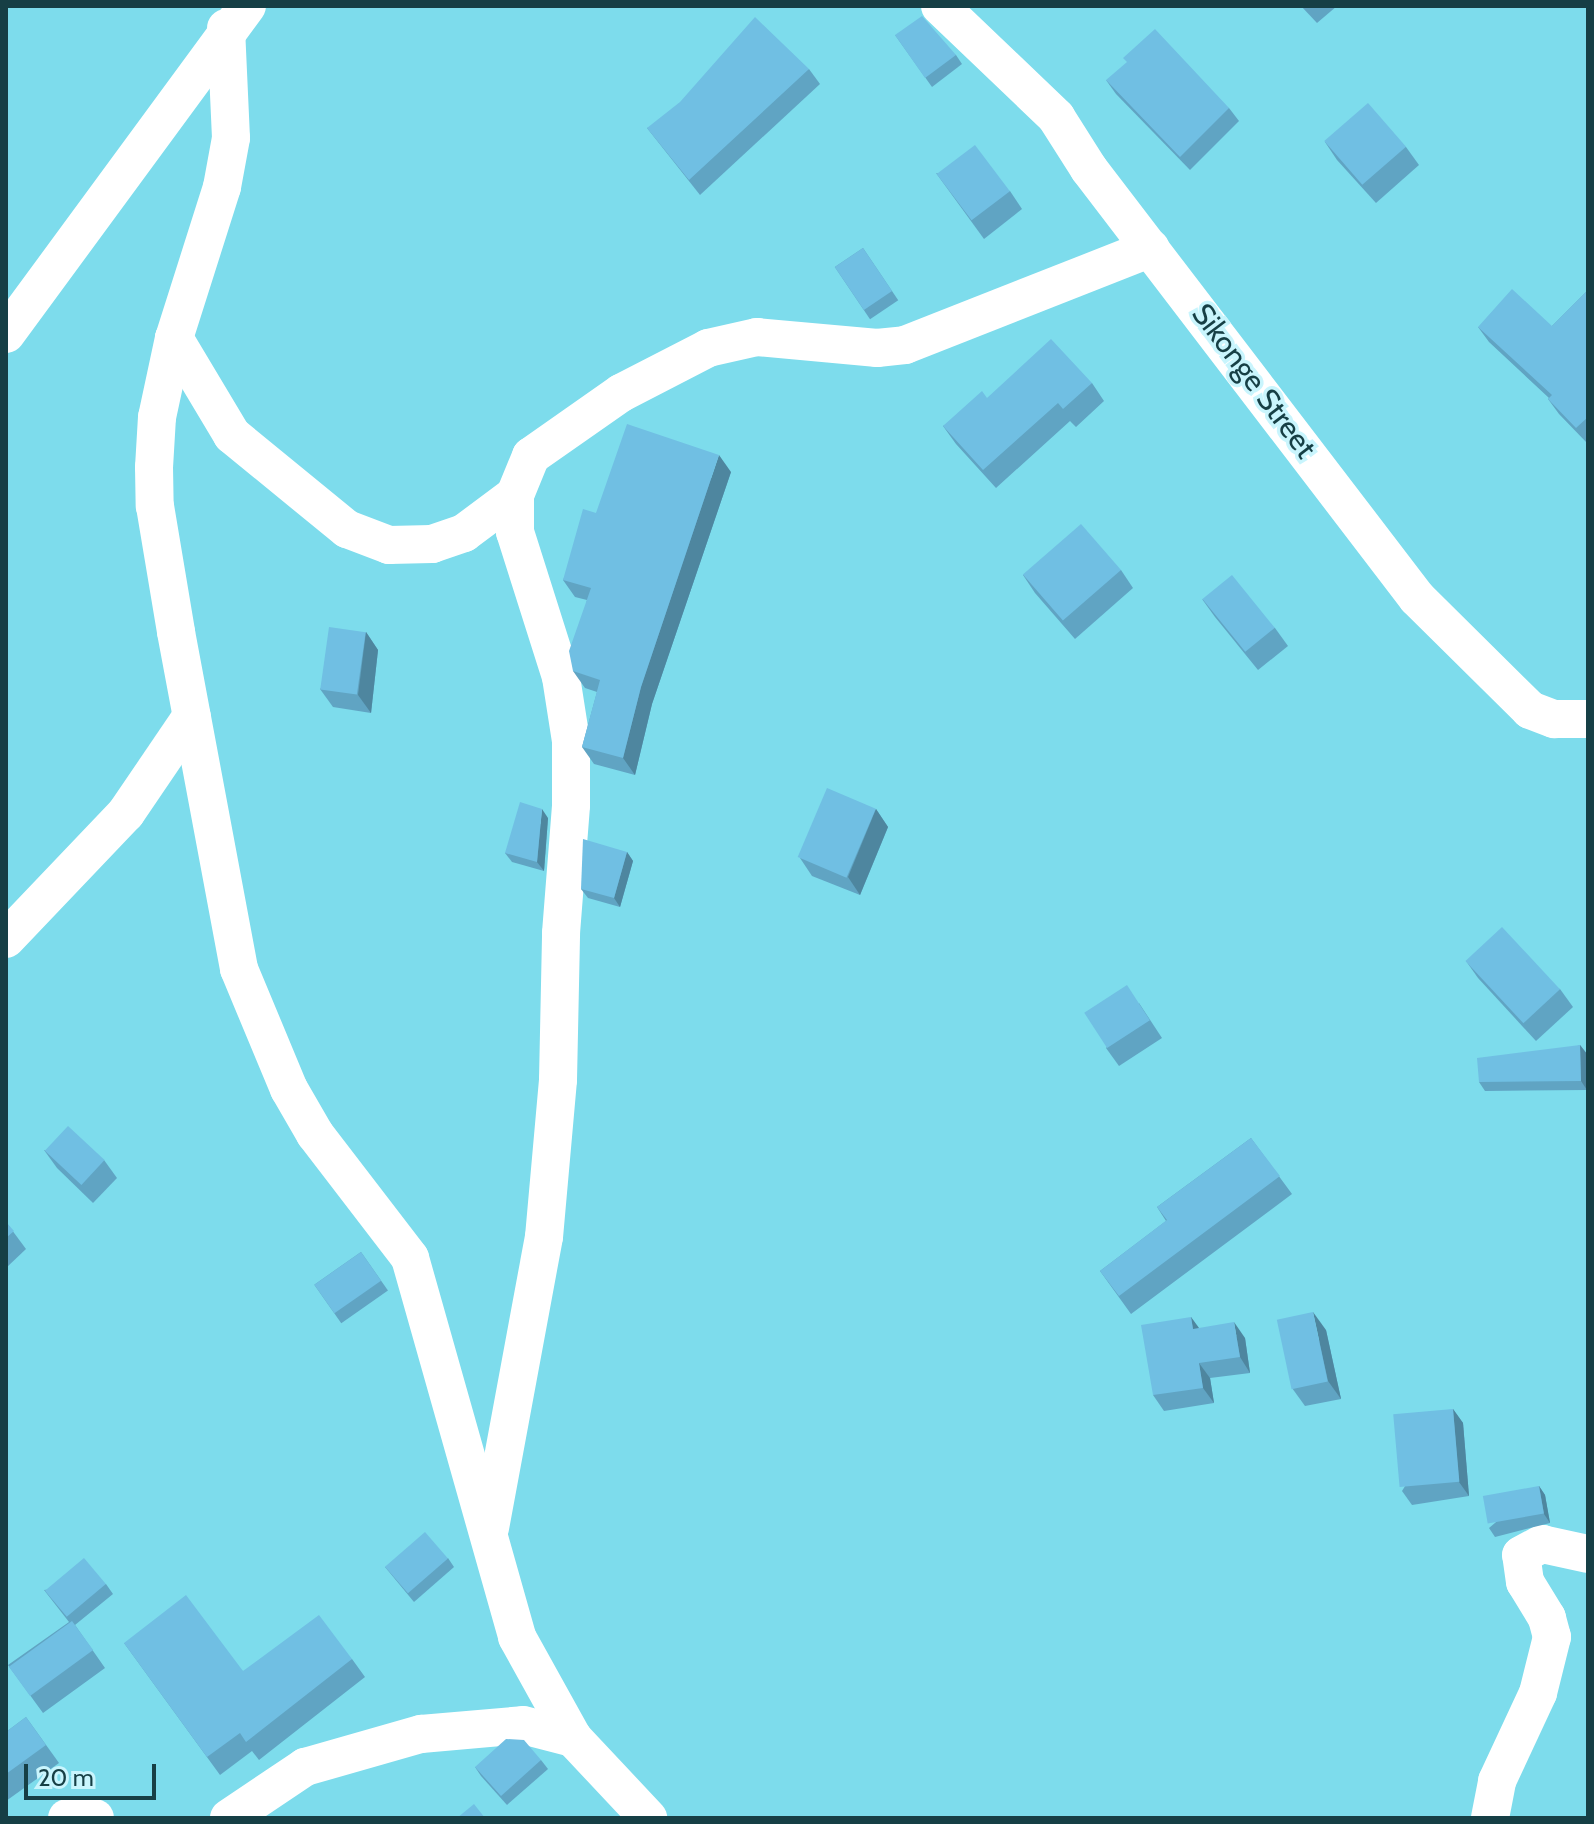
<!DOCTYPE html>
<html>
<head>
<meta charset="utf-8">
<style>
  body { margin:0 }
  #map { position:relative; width:1594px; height:1824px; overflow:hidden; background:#7ddcec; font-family:Cabin,sans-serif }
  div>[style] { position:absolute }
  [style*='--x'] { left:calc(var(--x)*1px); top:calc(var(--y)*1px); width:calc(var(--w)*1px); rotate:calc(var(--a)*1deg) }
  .minor>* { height:38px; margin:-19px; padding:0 19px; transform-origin:19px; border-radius:19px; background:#fff }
  .wall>* { inset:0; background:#60a4c3; transform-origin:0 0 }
  .shaded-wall>* { inset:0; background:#4e869f }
  .building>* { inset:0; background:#70bfe3; transform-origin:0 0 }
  span { translate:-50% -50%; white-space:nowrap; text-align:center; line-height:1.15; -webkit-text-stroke:7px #c9f5fd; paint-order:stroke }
  .street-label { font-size:30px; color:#163f45 }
  .frame { position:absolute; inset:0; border:8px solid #163f45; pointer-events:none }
  .scale { position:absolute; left:24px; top:1764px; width:132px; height:36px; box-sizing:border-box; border:4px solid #163f45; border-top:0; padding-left:10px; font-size:24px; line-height:28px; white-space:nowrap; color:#163f45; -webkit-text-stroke:6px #c9f5fd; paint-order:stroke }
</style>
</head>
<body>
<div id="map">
  <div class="minor">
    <i style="--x:940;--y:6;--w:161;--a:43.7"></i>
    <i style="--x:1056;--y:117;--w:62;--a:57.6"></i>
    <i style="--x:1089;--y:169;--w:540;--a:52.6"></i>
    <i style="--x:1417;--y:598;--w:159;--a:44.7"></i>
    <i style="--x:1530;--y:710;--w:26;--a:21"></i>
    <i style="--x:1554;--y:719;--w:34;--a:0"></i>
    <i style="--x:226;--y:28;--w:110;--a:87.4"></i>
    <i style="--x:231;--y:138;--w:50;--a:100.4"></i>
    <i style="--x:222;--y:187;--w:158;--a:107.6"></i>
    <i style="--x:174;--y:338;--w:81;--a:102.1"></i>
    <i style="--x:157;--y:417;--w:50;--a:93.4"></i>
    <i style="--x:154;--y:467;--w:39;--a:89"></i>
    <i style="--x:155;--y:506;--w:128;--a:80.5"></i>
    <i style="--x:176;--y:632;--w:343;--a:79.4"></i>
    <i style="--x:239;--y:969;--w:130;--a:67.4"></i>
    <i style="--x:289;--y:1089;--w:52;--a:60"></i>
    <i style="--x:315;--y:1134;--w:156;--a:52.5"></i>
    <i style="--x:410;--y:1258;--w:394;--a:74.2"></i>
    <i style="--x:517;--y:1637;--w:115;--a:61"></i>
    <i style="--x:573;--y:1738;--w:110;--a:46.8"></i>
    <i style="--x:6;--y:334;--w:407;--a:-53.7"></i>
    <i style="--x:174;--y:338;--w:113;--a:59.1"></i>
    <i style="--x:232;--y:435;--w:149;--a:39.3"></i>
    <i style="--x:347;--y:529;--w:45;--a:20.9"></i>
    <i style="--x:389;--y:545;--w:43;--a:-1.3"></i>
    <i style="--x:432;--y:544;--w:34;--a:-19"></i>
    <i style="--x:464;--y:533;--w:64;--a:-36.7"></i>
    <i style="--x:6;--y:939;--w:174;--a:-46.4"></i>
    <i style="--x:126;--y:813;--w:117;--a:-55.8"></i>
    <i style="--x:490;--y:1528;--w:296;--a:-79.5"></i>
    <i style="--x:544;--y:1237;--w:158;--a:-84.9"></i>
    <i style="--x:558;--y:1080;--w:147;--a:-88.8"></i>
    <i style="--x:561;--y:933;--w:128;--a:-85.5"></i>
    <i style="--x:571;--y:805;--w:64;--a:-90"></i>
    <i style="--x:571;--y:741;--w:65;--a:-98.9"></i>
    <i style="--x:561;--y:677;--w:152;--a:-107.6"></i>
    <i style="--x:515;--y:532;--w:37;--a:-90"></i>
    <i style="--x:515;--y:495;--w:42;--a:-67.7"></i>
    <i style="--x:531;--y:456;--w:110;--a:-35"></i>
    <i style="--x:621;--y:393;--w:98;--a:-27.3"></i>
    <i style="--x:708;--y:348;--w:50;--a:-12.7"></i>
    <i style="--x:757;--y:337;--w:121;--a:5.2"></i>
    <i style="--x:877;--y:348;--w:28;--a:-6"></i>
    <i style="--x:905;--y:345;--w:264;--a:-21.5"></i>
    <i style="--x:67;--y:1818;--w:28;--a:0"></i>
    <i style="--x:229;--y:1818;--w:92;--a:-33.9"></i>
    <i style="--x:305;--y:1767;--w:121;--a:-15.9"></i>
    <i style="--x:421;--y:1734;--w:102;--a:-5"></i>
    <i style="--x:523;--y:1725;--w:52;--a:14.6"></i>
    <i style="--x:1490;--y:1818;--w:38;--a:-79"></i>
    <i style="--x:1497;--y:1781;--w:97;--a:-65"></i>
    <i style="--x:1538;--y:1693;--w:58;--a:-76"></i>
    <i style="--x:1552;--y:1637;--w:20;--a:-105"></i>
    <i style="--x:1547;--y:1618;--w:42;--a:-121.4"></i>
    <i style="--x:1525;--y:1582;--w:27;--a:-98"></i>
    <i style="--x:1521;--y:1555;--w:24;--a:-28"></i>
    <i style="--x:1542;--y:1544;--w:47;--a:12.3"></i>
  </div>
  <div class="wall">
    <i style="clip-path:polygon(1301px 6px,1337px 6px,1317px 23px)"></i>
    <i style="clip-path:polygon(895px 35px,956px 55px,962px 64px,932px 87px)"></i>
    <i style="clip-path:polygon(809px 69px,820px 84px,700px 195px,647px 128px)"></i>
    <i style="clip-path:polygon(1106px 80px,1229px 108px,1239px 121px,1190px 170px,1116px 94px)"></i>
    <i style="clip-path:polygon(1325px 142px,1406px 147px,1419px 165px,1376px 203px,1337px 160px)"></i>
    <i style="clip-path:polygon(936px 173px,1010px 191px,1022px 209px,984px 239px)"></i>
    <i style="left:863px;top:248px;width:63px;height:34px;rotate:56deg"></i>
    <i style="clip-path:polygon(1588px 290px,1588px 442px,1587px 443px,1559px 414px,1548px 399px,1549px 398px,1489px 342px,1478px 327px,1552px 326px)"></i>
    <i style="clip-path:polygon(1092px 383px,1104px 401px,1076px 427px,1070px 421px,996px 488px,956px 444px,943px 426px,987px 398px)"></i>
    <i style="clip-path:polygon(731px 472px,652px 704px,635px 775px,594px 764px,582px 747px,597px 692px,585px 688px,573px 671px,587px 600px,575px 597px,563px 580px,596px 513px)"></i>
    <i style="clip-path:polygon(1121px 570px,1133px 588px,1075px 639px,1035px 593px,1023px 575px)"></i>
    <i style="clip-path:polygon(1202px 599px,1275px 628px,1288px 646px,1258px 670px,1215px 617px)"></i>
    <i style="clip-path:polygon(366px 632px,378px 650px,371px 713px,333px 707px,320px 689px)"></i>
    <i style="clip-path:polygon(876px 809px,888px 827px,860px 895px,812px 876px,800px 858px)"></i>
    <i style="clip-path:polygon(548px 818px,544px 871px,512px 862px,505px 853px)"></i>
    <i style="clip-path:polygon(627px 852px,633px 861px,620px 907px,588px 898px,581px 889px)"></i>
    <i style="clip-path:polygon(1466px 961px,1560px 989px,1573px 1007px,1536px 1041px,1478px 978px)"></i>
    <i style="clip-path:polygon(1139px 1003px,1162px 1038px,1119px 1066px,1106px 1048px)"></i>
    <i style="clip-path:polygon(1580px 1045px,1587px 1054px,1587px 1090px,1485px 1091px,1479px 1082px)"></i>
    <i style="clip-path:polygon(1251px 1138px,1292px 1194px,1131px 1314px,1100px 1271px,1166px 1221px,1157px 1207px)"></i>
    <i style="clip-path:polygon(44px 1150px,104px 1160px,117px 1178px,93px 1203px,57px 1168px)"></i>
    <i style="clip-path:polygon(6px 1222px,26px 1249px,6px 1268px)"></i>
    <i style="left:361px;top:1252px;width:47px;height:57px;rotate:55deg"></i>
    <i style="clip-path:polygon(1191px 1317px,1198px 1328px,1245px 1338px,1250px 1373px,1210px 1378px,1214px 1403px,1164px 1411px,1153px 1395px)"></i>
    <i style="clip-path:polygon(1326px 1330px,1341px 1399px,1305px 1406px,1292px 1388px)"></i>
    <i style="clip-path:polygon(1453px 1409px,1463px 1423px,1469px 1496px,1412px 1505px,1402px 1491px)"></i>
    <i style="clip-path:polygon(1539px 1486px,1545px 1495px,1550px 1523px,1495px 1537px,1489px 1528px)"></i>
    <i style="clip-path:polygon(448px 1558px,454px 1567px,414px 1602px,385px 1567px)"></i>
    <i style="clip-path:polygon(106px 1584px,113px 1594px,75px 1625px,105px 1668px,43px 1713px,8px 1665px,69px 1622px,44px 1590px)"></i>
    <i style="clip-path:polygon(124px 1643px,243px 1671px,352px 1659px,365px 1677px,259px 1760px,252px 1751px,220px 1775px)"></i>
    <i style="clip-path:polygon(26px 1717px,59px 1763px,6px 1801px,6px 1732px)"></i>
    <i style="clip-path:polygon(541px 1760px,548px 1769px,507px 1805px,481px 1776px,475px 1767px)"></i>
  </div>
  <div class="shaded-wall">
    <i style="clip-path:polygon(719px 455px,731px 472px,652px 704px,635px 775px,623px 758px,641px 687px)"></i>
    <i style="clip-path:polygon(366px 632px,378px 650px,371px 713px,358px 695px)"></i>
    <i style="clip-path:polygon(542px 809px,548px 818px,544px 871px,537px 862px)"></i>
    <i style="clip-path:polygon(876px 809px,888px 827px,860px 895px,848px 877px)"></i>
    <i style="clip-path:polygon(627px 852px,633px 861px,620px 907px,614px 898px)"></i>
    <i style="clip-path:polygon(1580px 1045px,1587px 1054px,1587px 1090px,1581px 1081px)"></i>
    <i style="clip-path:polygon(1313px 1312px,1326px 1330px,1341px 1399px,1328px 1381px)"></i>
    <i style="clip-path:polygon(1191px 1317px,1202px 1332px,1193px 1329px)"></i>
    <i style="clip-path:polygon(1234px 1322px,1245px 1338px,1250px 1373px,1240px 1357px)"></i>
    <i style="clip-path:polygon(1199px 1363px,1210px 1378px,1214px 1403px,1203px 1388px)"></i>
    <i style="clip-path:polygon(1453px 1409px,1463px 1423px,1469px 1496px,1459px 1482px)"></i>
    <i style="clip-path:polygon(1539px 1486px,1545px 1495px,1550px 1523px,1544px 1514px)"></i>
  </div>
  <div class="building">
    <i style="clip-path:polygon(922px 16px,956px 55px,925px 78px,895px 35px)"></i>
    <i style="clip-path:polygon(755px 17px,809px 69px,689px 180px,647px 128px,680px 102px)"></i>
    <i style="clip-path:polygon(1155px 29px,1229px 108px,1180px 157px,1106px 80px,1127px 62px,1123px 58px)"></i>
    <i style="left:1368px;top:103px;width:58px;height:58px;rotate:49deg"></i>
    <i style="left:975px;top:145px;width:58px;height:48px;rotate:53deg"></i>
    <i style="left:863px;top:248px;width:52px;height:34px;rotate:56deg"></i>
    <i style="clip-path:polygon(1512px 289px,1552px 326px,1588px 290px,1588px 417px,1576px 428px,1548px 399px,1552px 395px,1478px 327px)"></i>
    <i style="clip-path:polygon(1051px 339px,1092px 383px,1063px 409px,1058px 403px,983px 470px,943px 426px,982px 391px,987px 398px)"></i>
    <i style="clip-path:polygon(627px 424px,719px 455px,641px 687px,623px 758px,582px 747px,600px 680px,573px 671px,569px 651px,591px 588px,563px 580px,583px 509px,596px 513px)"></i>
    <i style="left:1081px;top:524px;width:61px;height:77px;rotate:49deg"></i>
    <i style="left:1232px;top:575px;width:68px;height:38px;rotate:51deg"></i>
    <i style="left:329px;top:627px;width:37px;height:63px;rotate:8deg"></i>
    <i style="left:827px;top:788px;width:53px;height:75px;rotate:23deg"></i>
    <i style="clip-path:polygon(520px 802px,542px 809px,537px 862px,505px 853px)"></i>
    <i style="clip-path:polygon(583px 839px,627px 852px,614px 898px,581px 889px)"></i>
    <i style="left:1502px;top:927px;width:85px;height:50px;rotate:47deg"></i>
    <i style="left:1127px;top:985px;width:42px;height:51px;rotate:57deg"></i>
    <i style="clip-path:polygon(1580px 1045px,1581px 1081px,1479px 1082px,1477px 1058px)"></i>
    <i style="left:68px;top:1126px;width:50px;height:34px;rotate:43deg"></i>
    <i style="clip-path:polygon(1251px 1138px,1280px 1176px,1119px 1296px,1100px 1271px,1167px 1220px,1157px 1207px)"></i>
    <i style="clip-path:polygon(6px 1222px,14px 1231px,6px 1238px)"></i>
    <i style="left:361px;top:1252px;width:35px;height:57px;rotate:55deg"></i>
    <i style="left:1313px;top:1312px;width:71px;height:37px;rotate:78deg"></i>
    <i style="clip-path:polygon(1191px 1317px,1193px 1329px,1234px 1322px,1240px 1357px,1199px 1363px,1203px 1388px,1153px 1395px,1141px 1325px)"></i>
    <i style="left:1453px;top:1409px;width:73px;height:60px;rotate:85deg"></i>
    <i style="left:1539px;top:1486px;width:28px;height:57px;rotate:80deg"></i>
    <i style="left:425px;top:1532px;width:35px;height:53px;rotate:49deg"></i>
    <i style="left:84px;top:1558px;width:34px;height:51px;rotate:50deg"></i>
    <i style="clip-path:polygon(186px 1595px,243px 1671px,319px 1615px,352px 1659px,246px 1742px,240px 1733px,207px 1757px,124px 1643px)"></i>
    <i style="left:72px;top:1621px;width:36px;height:78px;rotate:54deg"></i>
    <i style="clip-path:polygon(26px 1717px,46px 1745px,6px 1774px,6px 1732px)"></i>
    <i style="clip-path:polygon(506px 1739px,524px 1740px,541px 1760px,501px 1796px,475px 1767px)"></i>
    <i style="clip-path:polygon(474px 1804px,485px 1818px,457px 1818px)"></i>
  </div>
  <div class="street-label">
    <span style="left:1254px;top:381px;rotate:53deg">Sikonge Street</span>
  </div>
  <div class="frame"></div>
  <div class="scale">20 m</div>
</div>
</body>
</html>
